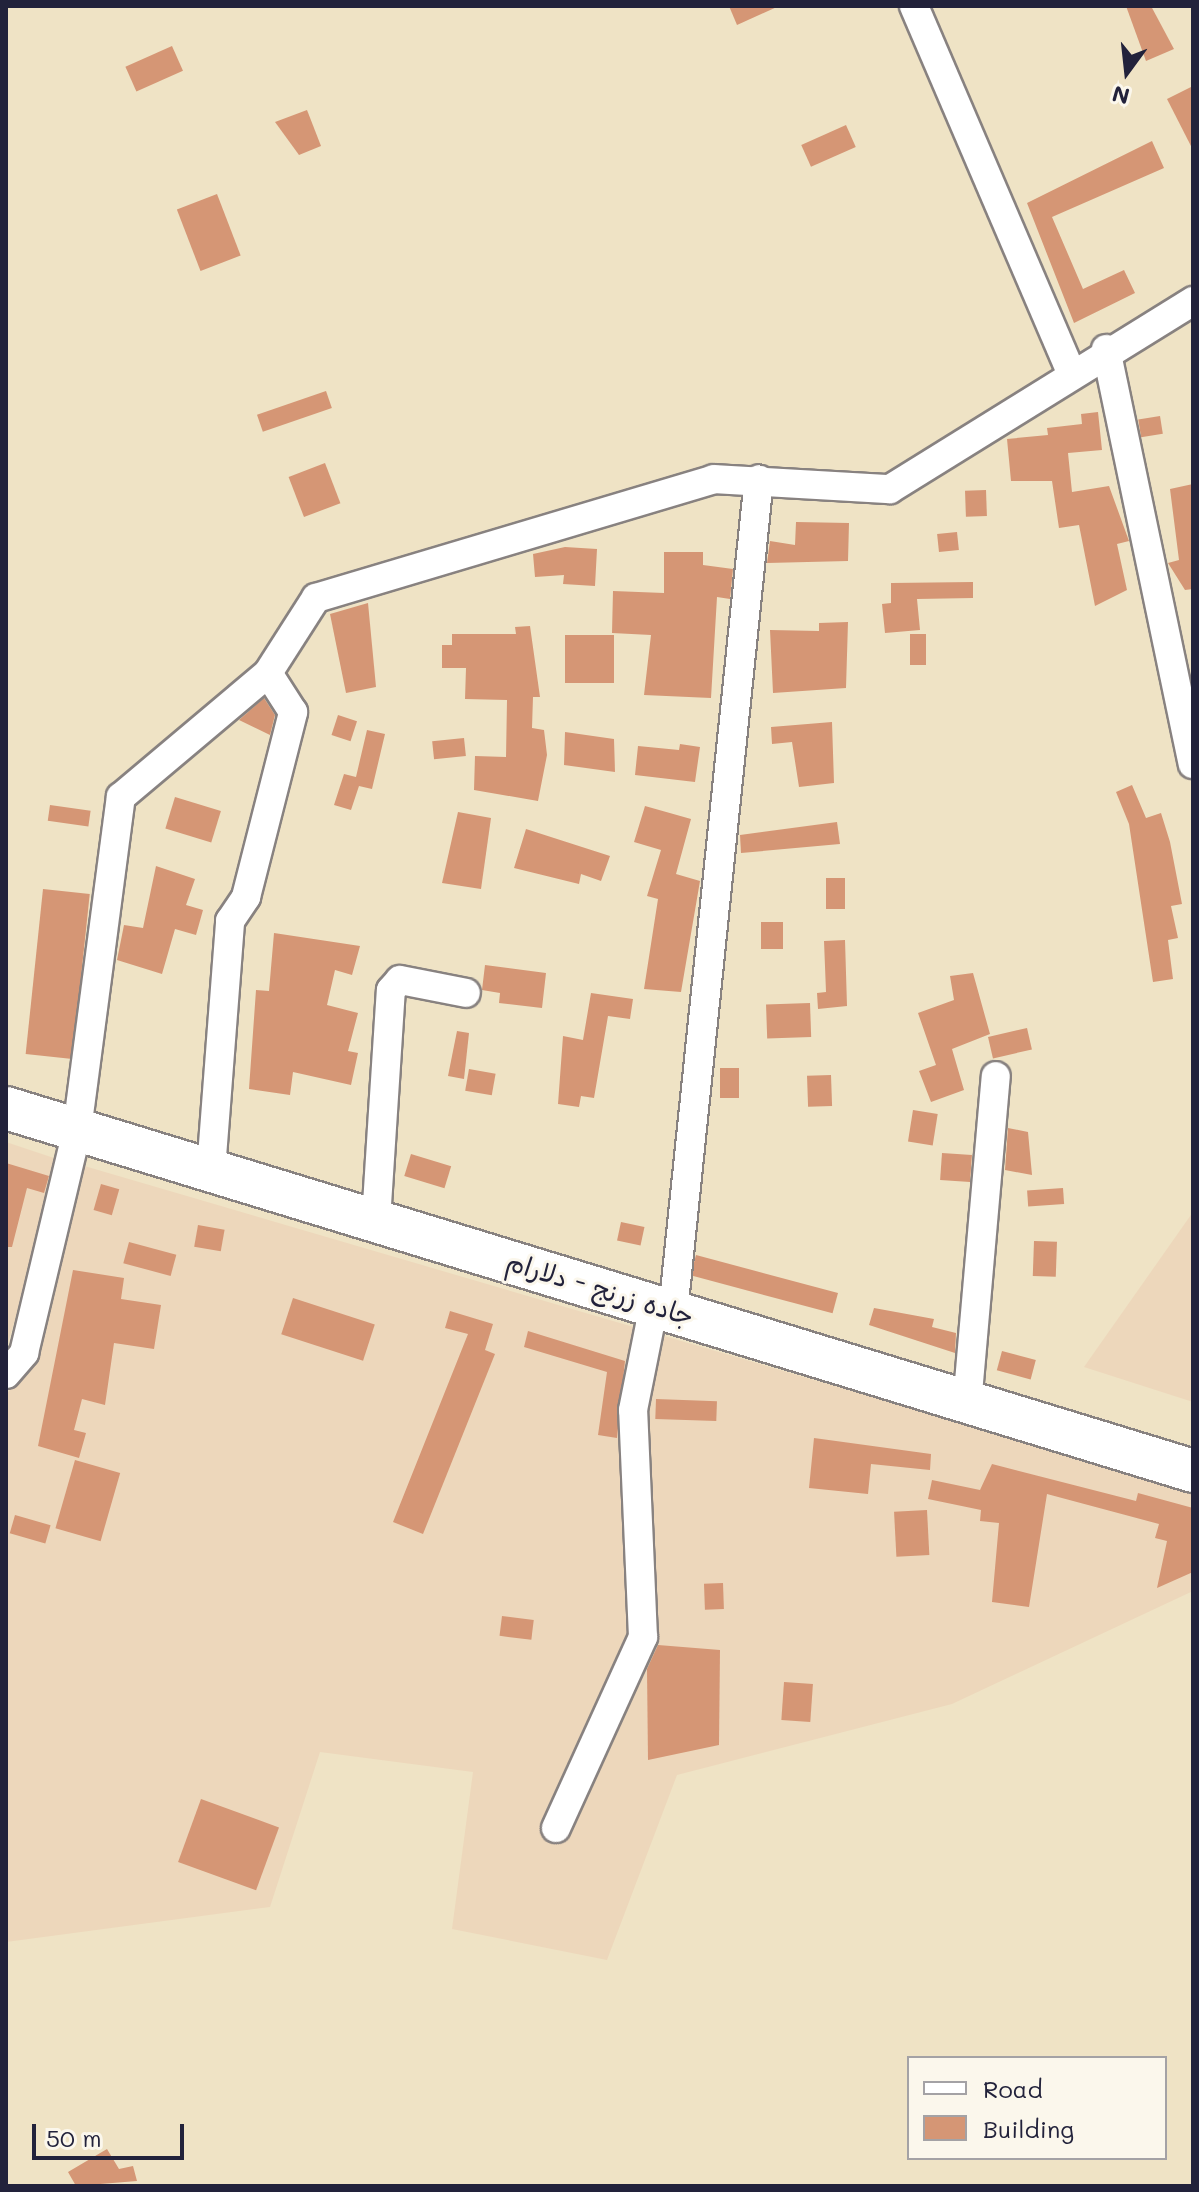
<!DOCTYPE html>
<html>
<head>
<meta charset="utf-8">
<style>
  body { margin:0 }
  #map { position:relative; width:1199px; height:2192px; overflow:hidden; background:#efe3c5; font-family:Mali,"Playpen Sans Arabic",sans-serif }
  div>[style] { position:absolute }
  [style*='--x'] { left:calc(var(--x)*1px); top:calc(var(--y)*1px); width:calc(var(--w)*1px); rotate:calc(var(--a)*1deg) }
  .built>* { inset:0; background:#edd7bb }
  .building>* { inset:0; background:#d59675; transform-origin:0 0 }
  .roads { filter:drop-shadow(2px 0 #888280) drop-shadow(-2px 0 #888280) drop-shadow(0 2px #888280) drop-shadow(0 -2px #888280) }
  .minor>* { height:28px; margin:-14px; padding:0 14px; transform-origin:14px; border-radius:14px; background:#fff }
  .highway>* { height:42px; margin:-21px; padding:0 21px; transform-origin:21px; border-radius:21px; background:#fff }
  span { translate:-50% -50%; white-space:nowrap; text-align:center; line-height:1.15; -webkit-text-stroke:6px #fbf7ec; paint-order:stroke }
  .street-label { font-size:26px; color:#22223b }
  .frame { position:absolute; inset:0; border:8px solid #22223b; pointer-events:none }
  .legend { position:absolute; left:907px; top:2056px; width:260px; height:104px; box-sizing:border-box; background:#fbf7ec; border:2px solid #a4a2a5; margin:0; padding:10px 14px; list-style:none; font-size:24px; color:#22223b }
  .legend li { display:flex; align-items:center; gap:16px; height:40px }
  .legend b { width:40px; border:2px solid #a4a2a5 }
  .north { position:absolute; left:1087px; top:32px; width:80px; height:80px; -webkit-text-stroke:6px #fbf7ec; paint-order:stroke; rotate:195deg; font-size:22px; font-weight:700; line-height:32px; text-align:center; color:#22223b }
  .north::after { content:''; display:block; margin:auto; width:28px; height:36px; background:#22223b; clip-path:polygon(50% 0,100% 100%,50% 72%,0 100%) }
  .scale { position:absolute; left:32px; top:2124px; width:152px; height:36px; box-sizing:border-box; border:4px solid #22223b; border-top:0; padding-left:10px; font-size:24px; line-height:28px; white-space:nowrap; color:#22223b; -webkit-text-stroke:6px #fbf7ec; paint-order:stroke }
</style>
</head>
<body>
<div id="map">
  <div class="built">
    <i style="clip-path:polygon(6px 1142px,63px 1161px,6px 1349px)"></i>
    <i style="clip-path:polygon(81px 1165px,1193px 1491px,1193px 1591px,952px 1704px,677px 1775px,607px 1960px,452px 1929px,473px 1772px,320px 1752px,270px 1907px,6px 1942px,6px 1395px,31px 1363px)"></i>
    <i style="clip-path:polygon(1193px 1212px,1193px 1402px,1084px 1367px)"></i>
  </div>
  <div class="building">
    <i style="clip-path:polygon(729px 6px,779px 6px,737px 25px)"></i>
    <i style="clip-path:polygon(1126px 6px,1151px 6px,1174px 49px,1146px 61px)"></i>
    <i style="left:172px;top:46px;width:27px;height:51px;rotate:66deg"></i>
    <i style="clip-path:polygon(1193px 86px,1193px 150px,1167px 99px)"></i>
    <i style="clip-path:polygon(307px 110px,321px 146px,299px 155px,275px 122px)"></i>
    <i style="left:846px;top:125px;width:24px;height:49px;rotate:66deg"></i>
    <i style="clip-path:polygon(1152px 141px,1164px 168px,1052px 217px,1083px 289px,1124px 270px,1135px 293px,1074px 323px,1027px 203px)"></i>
    <i style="left:217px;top:194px;width:66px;height:43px;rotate:69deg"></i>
    <i style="left:326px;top:391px;width:18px;height:73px;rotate:71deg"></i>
    <i style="clip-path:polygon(1098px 412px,1102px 450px,1068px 453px,1072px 492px,1109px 486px,1129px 541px,1117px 544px,1127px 590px,1095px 606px,1079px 525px,1059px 528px,1052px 481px,1011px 481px,1007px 439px,1048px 435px,1047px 428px,1082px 424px,1081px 414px)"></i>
    <i style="left:1160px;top:416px;width:18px;height:22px;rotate:81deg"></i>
    <i style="left:325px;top:463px;width:43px;height:39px;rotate:69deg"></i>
    <i style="clip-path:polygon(1193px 484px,1193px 589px,1185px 590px,1168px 563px,1179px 560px,1170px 489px)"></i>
    <i style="left:986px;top:490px;width:26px;height:21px;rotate:88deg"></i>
    <i style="clip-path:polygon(796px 522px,849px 523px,848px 561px,767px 563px,770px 541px,795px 545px)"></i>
    <i style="left:957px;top:532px;width:18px;height:20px;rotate:84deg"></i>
    <i style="clip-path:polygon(565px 547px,597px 549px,595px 586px,563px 584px,564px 575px,535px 577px,533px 554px)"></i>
    <i style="clip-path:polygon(664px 552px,703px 552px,703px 565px,733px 569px,730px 599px,717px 597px,711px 698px,644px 695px,651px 635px,612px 633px,613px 591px,664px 593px)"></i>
    <i style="clip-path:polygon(973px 582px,973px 598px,917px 599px,920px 630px,885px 633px,882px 604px,891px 603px,891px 583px)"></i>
    <i style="clip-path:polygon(368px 603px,376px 687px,346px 693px,330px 614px)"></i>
    <i style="clip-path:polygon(848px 622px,846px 688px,773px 693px,770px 630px,819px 631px,819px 623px)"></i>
    <i style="clip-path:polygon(530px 626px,540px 697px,533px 697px,532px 728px,544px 730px,547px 755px,538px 801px,474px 790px,475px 756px,506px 757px,507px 700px,465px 699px,466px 668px,442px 668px,442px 645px,452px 645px,452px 634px,516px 634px,515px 627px)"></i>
    <i style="left:910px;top:634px;width:16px;height:31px"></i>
    <i style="left:565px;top:635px;width:49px;height:48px"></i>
    <i style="clip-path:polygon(264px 698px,275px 715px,270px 735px,239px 720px)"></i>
    <i style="left:338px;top:715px;width:20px;height:21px;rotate:18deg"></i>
    <i style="clip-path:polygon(832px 722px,834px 783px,799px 787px,792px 742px,772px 744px,771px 727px)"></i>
    <i style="clip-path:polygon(367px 730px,385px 734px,372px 789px,359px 786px,351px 810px,334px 805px,344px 774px,356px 777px)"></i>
    <i style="clip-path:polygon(565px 732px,614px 739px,615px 772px,564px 765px)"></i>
    <i style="left:464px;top:738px;width:18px;height:32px;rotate:84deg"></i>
    <i style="clip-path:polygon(680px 744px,700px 747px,695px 782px,635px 775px,638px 746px,679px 750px)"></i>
    <i style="clip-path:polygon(1132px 785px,1146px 818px,1161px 813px,1170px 842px,1182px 904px,1171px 906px,1178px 938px,1168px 940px,1173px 979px,1153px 982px,1129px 824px,1116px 792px)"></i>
    <i style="left:175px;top:797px;width:48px;height:33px;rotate:17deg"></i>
    <i style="left:50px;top:805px;width:41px;height:16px;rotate:8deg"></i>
    <i style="clip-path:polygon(645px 806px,691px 819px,676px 874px,700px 881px,681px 992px,644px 989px,658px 899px,647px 896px,661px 850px,634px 842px)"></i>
    <i style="clip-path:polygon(458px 812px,491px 818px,481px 889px,442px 883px)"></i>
    <i style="clip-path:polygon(837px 822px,840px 844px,741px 853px,740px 835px)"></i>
    <i style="clip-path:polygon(526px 829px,610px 856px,601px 881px,581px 874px,579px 884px,514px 868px)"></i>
    <i style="clip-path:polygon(156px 866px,195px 879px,186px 905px,203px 910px,196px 935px,175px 929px,162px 974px,117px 960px,124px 925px,143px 928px)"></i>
    <i style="left:826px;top:878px;width:19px;height:31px"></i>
    <i style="left:43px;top:889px;width:47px;height:166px;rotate:6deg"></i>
    <i style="left:761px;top:922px;width:22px;height:27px"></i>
    <i style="clip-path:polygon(274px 933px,360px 946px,352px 975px,335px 970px,327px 1005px,358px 1013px,348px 1051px,358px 1053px,351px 1085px,293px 1072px,290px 1095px,249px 1089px,256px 990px,269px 991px)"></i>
    <i style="clip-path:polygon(845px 940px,847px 1006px,818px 1009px,817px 993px,826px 992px,824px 941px)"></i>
    <i style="clip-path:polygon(485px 965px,546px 973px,542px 1008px,499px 1003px,500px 993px,482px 990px)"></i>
    <i style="clip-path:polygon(973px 973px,990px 1034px,952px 1049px,964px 1090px,931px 1102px,919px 1071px,936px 1065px,918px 1013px,954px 1000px,950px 976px)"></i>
    <i style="clip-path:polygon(591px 993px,633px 999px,630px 1019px,608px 1016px,594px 1098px,581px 1096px,579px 1107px,558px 1104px,563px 1036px,583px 1040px)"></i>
    <i style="left:810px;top:1003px;width:34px;height:44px;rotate:88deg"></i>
    <i style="left:1027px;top:1028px;width:22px;height:40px;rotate:77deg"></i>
    <i style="clip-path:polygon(457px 1031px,469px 1033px,464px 1079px,448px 1076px)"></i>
    <i style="left:720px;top:1068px;width:19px;height:30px"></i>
    <i style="left:469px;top:1069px;width:27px;height:22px;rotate:10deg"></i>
    <i style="left:831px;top:1075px;width:31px;height:24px;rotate:88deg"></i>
    <i style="left:913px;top:1110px;width:25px;height:32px;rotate:9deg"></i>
    <i style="clip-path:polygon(1008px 1128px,1028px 1132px,1032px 1175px,1005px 1170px)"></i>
    <i style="left:942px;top:1153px;width:30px;height:27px;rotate:4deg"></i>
    <i style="left:411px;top:1154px;width:42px;height:23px;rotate:17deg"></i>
    <i style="clip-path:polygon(6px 1163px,49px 1176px,44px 1193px,27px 1188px,12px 1247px,6px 1247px)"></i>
    <i style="left:101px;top:1184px;width:19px;height:27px;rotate:16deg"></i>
    <i style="left:1063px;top:1188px;width:16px;height:36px;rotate:86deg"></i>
    <i style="left:621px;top:1222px;width:24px;height:19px;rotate:12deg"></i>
    <i style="left:198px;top:1225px;width:27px;height:22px;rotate:10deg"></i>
    <i style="left:1034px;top:1241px;width:23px;height:35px;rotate:2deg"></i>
    <i style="left:129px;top:1242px;width:49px;height:22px;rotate:15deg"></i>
    <i style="left:696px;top:1255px;width:147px;height:21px;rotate:15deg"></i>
    <i style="clip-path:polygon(73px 1270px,124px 1278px,121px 1299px,161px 1305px,154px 1349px,114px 1343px,105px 1405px,82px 1399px,74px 1430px,86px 1433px,79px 1458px,38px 1446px)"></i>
    <i style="left:293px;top:1298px;width:86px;height:38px;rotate:18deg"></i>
    <i style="clip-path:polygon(874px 1308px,934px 1319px,932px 1327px,956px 1333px,955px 1353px,869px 1325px)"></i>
    <i style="clip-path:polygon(450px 1311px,493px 1324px,485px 1350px,495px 1354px,423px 1534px,393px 1522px,468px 1334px,445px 1328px)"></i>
    <i style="clip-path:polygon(528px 1331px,625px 1361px,617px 1438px,598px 1435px,607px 1372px,524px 1347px)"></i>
    <i style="left:1002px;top:1351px;width:35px;height:20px;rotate:15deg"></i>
    <i style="left:656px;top:1399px;width:61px;height:20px;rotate:2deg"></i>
    <i style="clip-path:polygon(814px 1438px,931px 1454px,930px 1470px,871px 1464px,868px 1494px,809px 1488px)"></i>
    <i style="left:75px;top:1460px;width:47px;height:71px;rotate:16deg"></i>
    <i style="clip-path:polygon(992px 1464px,1136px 1501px,1138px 1493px,1193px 1508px,1193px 1572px,1157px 1588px,1167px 1541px,1155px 1538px,1159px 1524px,1047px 1494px,1029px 1607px,992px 1602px,999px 1523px,980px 1521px,981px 1510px,928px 1499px,932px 1480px,980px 1490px)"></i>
    <i style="left:927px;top:1510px;width:45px;height:33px;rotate:87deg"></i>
    <i style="left:15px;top:1515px;width:37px;height:19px;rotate:16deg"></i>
    <i style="left:723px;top:1583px;width:26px;height:19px;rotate:88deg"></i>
    <i style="left:502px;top:1616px;width:32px;height:20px;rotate:7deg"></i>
    <i style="clip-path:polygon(658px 1645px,720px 1650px,719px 1745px,648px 1760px,647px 1669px)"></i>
    <i style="left:784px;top:1682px;width:29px;height:38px;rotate:4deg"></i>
    <i style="left:201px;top:1799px;width:83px;height:67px;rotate:20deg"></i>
    <i style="clip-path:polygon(107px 2149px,119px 2169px,133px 2166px,137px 2181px,76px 2186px,68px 2172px)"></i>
  </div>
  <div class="roads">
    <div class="minor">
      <i style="--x:914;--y:6;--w:399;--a:66.8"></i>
      <i style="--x:1106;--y:349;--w:424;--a:78.2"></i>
      <i style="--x:211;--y:1170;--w:250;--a:-85.6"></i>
      <i style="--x:230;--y:921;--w:29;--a:-56"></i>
      <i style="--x:246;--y:897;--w:191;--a:-75.7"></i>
      <i style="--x:293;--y:712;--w:46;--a:-122.7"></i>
      <i style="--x:376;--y:1220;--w:230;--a:-86.3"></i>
      <i style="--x:391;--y:990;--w:13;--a:-48"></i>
      <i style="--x:400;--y:980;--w:67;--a:11.1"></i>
      <i style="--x:673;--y:1312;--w:837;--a:-84.11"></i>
      <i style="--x:6;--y:1374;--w:28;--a:-49"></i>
      <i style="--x:24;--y:1353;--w:229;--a:-76.6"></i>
      <i style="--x:77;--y:1130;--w:336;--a:-82.5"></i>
      <i style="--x:121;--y:797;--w:192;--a:-40.1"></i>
      <i style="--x:268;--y:673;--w:89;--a:-57.4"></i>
      <i style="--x:316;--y:598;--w:415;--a:-16.6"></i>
      <i style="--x:714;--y:479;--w:176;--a:3.3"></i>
      <i style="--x:890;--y:489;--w:357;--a:-31.8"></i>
      <i style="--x:967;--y:1405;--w:330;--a:-85"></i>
      <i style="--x:556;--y:1828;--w:210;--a:-65.5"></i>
      <i style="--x:643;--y:1637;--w:227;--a:-92.5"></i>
      <i style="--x:633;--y:1410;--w:107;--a:-78.7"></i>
    </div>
    <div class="highway">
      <i style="--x:6;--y:1108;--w:1241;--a:17"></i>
    </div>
  </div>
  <div class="street-label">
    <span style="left:600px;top:1289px;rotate:17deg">جاده زرنج - دلارام</span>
  </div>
  <div class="frame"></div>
  <ul class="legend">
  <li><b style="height:10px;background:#fff"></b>Road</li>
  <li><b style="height:22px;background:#d59675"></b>Building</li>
  </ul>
  <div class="north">N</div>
  <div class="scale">50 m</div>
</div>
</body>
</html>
